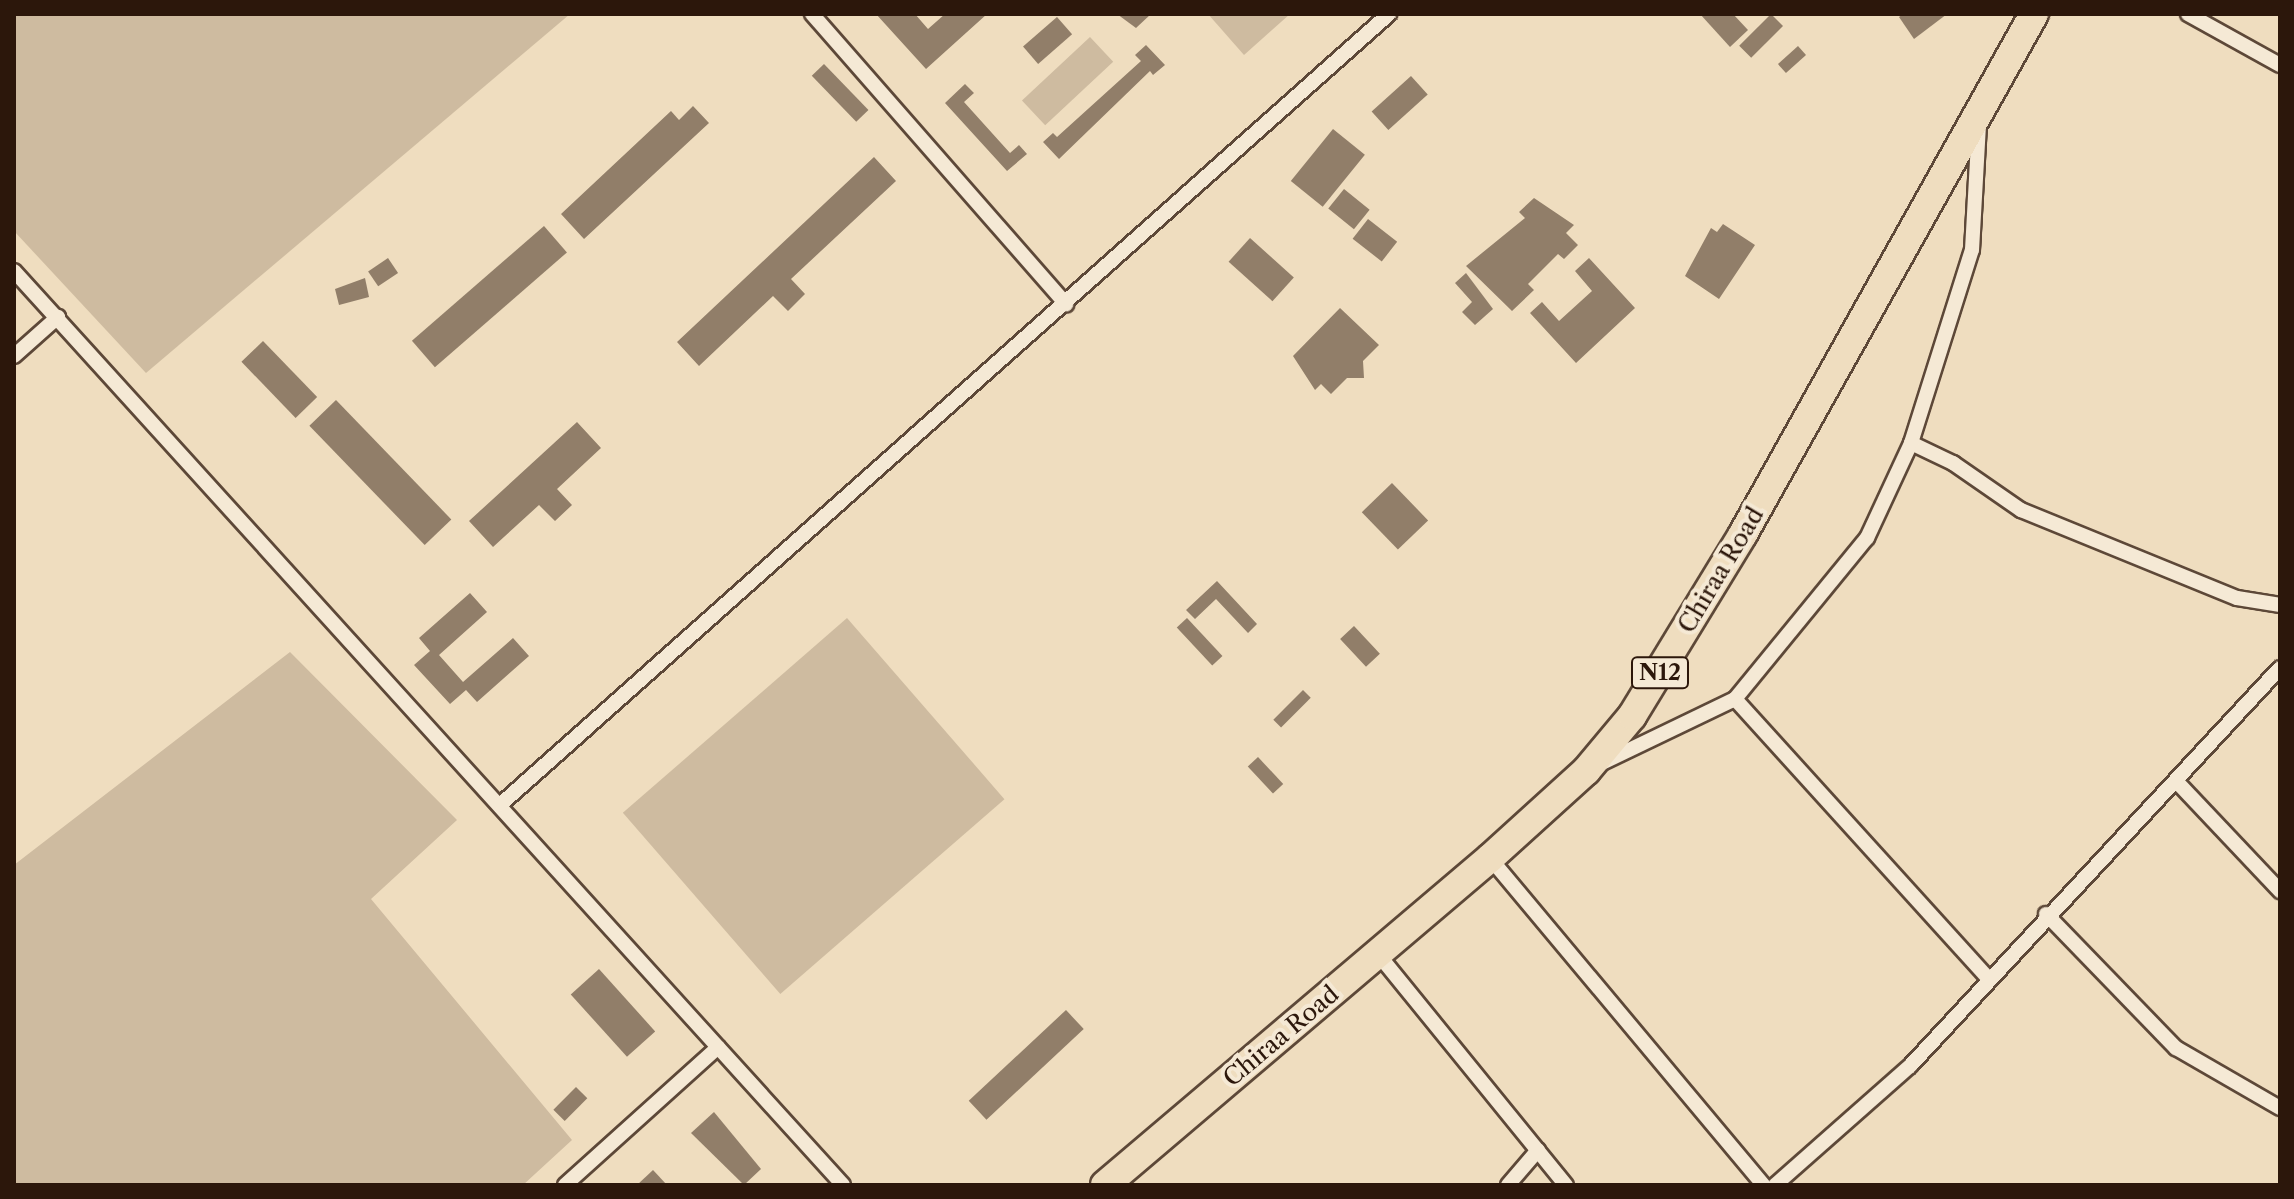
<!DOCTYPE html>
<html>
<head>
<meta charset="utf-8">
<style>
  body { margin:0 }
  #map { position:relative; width:2294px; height:1199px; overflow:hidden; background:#efddbf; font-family:"Libre Caslon Text",serif }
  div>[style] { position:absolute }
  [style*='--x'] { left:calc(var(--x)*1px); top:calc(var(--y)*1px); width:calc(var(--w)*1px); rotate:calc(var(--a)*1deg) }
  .green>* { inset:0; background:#cebba0; transform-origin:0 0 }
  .building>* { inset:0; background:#917e69; transform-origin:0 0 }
  .roads { filter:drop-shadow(2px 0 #5d4838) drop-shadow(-2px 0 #5d4838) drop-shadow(0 2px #5d4838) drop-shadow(0 -2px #5d4838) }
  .street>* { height:14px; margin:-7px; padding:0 7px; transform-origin:7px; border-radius:7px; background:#f5e9d5 }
  .highway>* { height:28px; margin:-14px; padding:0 14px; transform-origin:14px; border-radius:14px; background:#efddbf }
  span { translate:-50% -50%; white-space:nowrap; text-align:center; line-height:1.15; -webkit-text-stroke:8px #f5e9d5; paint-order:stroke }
  .shield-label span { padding:2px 6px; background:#f5e9d5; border:2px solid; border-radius:6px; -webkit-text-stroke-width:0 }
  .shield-label { font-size:22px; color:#2c170b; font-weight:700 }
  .street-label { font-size:24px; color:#2c170b }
  .frame { position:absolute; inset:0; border:16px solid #2c170b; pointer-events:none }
</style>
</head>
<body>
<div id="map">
  <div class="green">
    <i style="clip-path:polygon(14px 14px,570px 14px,146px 373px,14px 231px)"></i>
    <i style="clip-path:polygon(1208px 14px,1290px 14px,1244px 55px)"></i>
    <i style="left:1090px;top:37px;width:34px;height:93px;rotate:47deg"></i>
    <i style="left:847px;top:618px;width:240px;height:297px;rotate:49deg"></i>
    <i style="clip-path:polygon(290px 652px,457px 820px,371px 899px,572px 1140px,523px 1185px,14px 1185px,14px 865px)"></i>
  </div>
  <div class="building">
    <i style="clip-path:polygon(876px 14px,915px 14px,928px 29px,945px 14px,987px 14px,926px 69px)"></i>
    <i style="clip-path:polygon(1117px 14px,1151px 14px,1136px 28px)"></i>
    <i style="clip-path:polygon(1700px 14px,1733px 14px,1748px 30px,1730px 47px)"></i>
    <i style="left:1771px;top:14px;width:17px;height:45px;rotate:45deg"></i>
    <i style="clip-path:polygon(1903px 14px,1947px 14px,1914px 39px,1899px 17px)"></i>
    <i style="left:1057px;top:17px;width:23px;height:45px;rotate:49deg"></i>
    <i style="clip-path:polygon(1146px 45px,1165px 65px,1153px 75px,1150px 71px,1059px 159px,1043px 142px,1053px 133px,1057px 137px,1141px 61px,1135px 55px)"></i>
    <i style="left:1798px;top:46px;width:12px;height:27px;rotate:48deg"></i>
    <i style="left:824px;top:64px;width:64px;height:17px;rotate:46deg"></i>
    <i style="left:1411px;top:76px;width:25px;height:53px;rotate:48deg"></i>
    <i style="clip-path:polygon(965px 84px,974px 93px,964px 102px,1010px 153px,1019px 145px,1027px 154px,1007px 171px,945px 103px)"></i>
    <i style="clip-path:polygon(693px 106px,709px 123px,584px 239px,561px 214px,671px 111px,679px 120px)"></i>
    <i style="left:1333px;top:129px;width:41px;height:67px;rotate:39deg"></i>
    <i style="clip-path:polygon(874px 157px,896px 181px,791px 279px,805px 294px,788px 311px,773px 296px,699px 366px,677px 342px)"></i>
    <i style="left:1344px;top:189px;width:33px;height:25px;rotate:39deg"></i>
    <i style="clip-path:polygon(1534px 198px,1574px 225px,1566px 233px,1578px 245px,1564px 259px,1558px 254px,1528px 284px,1534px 290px,1512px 311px,1466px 266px,1525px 218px,1519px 212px)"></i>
    <i style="left:1368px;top:219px;width:37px;height:25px;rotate:38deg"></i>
    <i style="clip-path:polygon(1723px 224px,1755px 245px,1719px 299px,1685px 276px,1711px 228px,1717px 232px)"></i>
    <i style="left:544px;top:226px;width:35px;height:175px;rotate:49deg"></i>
    <i style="left:1250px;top:238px;width:59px;height:32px;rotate:42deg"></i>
    <i style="left:388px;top:258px;width:18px;height:24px;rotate:56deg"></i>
    <i style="clip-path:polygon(1589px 258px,1635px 308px,1576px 363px,1530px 313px,1542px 302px,1559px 321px,1592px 291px,1575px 271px)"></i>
    <i style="clip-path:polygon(1466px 273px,1493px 309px,1475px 325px,1462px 312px,1472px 302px,1455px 283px)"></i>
    <i style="clip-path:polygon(365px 278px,369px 297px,339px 305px,335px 289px)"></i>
    <i style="clip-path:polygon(1340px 308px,1379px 345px,1363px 361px,1364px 378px,1347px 378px,1331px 394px,1321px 384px,1315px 390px,1293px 356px)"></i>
    <i style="left:263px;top:341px;width:78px;height:30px;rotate:46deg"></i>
    <i style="left:336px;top:400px;width:166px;height:37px;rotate:46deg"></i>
    <i style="clip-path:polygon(577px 422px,601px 448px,557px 489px,572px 505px,555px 521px,539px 505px,493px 547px,469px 521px)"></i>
    <i style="left:1392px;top:483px;width:52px;height:42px;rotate:46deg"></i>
    <i style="clip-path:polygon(1217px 581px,1257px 624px,1248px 633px,1216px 599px,1195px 619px,1186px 610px)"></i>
    <i style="clip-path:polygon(470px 593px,487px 612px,439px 655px,463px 682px,513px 638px,529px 656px,477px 702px,466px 690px,450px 704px,414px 665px,430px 651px,419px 638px)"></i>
    <i style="left:1187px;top:618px;width:52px;height:14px;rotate:47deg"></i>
    <i style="left:1354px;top:626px;width:38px;height:19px;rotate:47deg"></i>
    <i style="left:1303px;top:690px;width:11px;height:42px;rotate:45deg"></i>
    <i style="left:1258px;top:757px;width:37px;height:14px;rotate:47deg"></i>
    <i style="left:599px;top:969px;width:84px;height:38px;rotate:48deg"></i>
    <i style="left:1066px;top:1010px;width:26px;height:133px;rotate:47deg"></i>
    <i style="left:576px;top:1087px;width:16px;height:32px;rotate:45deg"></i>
    <i style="clip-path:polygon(714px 1112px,761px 1169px,744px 1185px,691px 1133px)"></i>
    <i style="clip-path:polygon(653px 1170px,667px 1185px,637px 1185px)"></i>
  </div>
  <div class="roads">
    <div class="street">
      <i style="--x:812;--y:14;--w:386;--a:48.8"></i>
      <i style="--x:2188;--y:14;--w:105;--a:29"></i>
      <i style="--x:14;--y:271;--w:1234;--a:47.79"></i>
      <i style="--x:14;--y:356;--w:59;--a:-41.6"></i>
      <i style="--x:1911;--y:443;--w:47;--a:25.5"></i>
      <i style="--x:1953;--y:463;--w:83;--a:34.7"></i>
      <i style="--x:2021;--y:510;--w:233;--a:22.2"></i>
      <i style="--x:2237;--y:598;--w:44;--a:9.2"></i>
      <i style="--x:1735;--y:699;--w:379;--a:47.8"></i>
      <i style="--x:1600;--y:764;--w:150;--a:-25.7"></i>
      <i style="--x:1735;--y:699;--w:208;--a:-50.7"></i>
      <i style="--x:1867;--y:538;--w:105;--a:-65.1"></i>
      <i style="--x:1911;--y:443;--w:202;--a:-72.5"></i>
      <i style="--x:1972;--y:250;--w:126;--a:-86.8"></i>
      <i style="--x:2178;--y:783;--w:149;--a:46.6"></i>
      <i style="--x:501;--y:804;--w:1189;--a:-41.66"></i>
      <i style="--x:1490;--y:858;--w:426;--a:50.1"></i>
      <i style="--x:2046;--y:914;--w:187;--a:45.9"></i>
      <i style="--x:2176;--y:1048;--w:120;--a:30"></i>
      <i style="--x:1378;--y:954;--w:298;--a:50.9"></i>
      <i style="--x:565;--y:1185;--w:206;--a:-42"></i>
      <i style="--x:1508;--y:1185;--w:46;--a:-49.4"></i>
      <i style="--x:1775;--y:1185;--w:180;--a:-41.4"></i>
      <i style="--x:1910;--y:1066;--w:543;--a:-47.09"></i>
    </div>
    <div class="highway">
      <i style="--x:1105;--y:1185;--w:505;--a:-40.34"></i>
      <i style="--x:1490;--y:858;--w:130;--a:-42.2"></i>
      <i style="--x:1586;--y:771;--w:72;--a:-50.1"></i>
      <i style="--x:1632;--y:716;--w:213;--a:-58.6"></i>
      <i style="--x:1743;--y:534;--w:596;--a:-60.77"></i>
    </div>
  </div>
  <div class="shield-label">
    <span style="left:1660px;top:673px">N12</span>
  </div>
  <div class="street-label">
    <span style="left:1721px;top:570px;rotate:-59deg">Chiraa Road</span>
    <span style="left:1281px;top:1036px;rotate:-40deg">Chiraa Road</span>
  </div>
  <div class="frame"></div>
</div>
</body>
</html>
